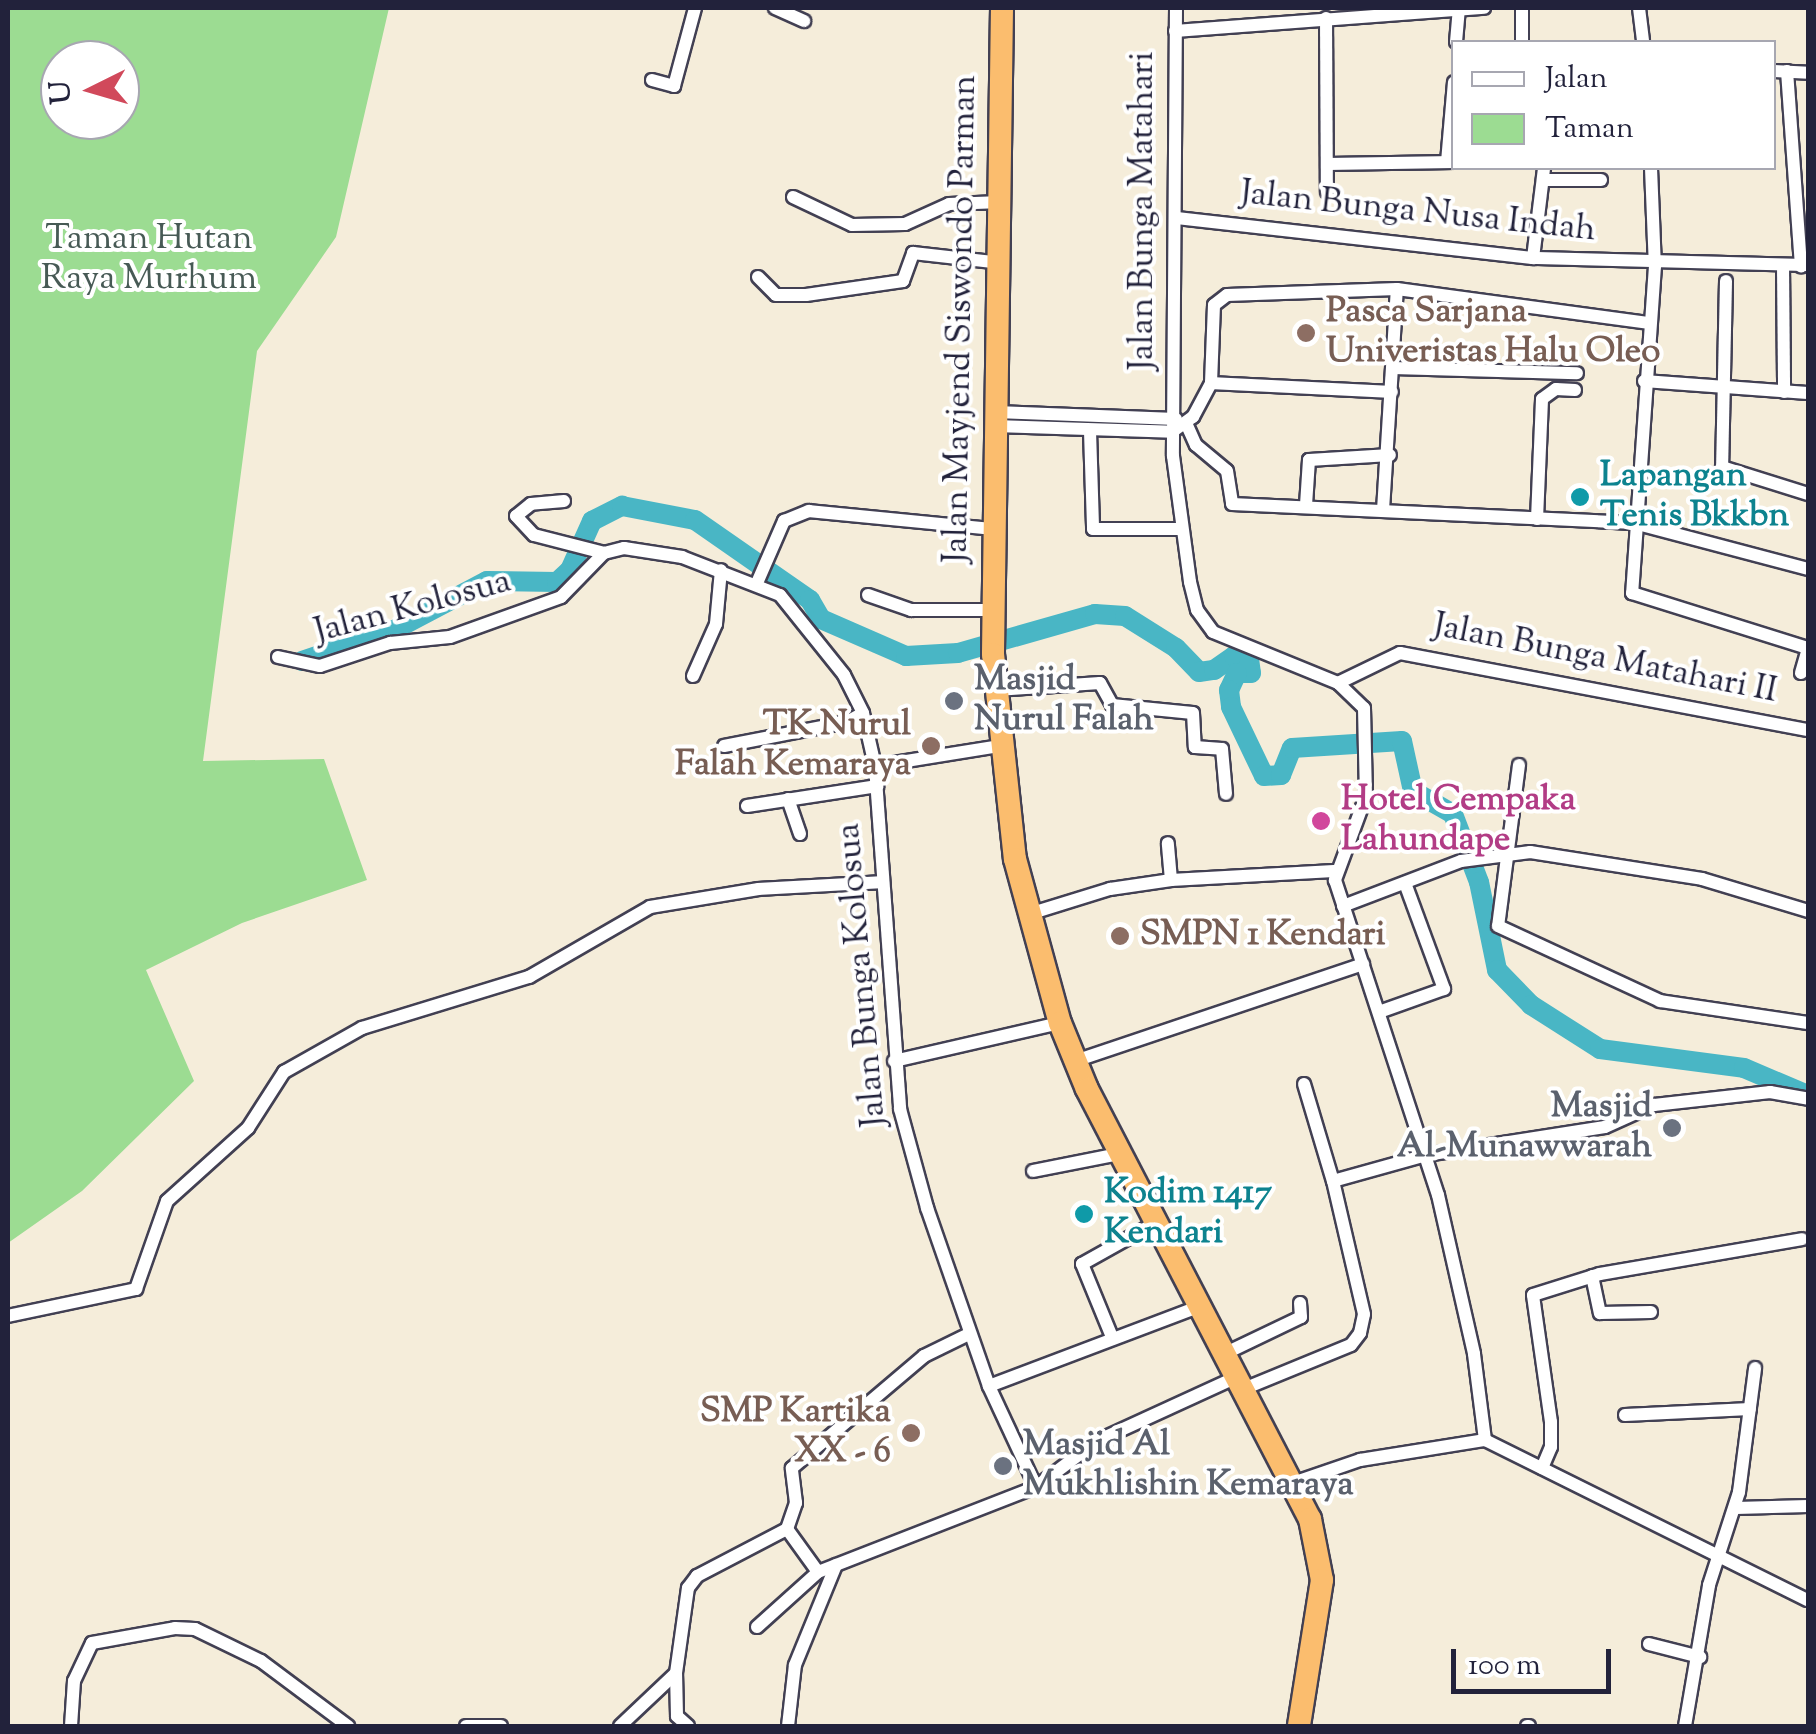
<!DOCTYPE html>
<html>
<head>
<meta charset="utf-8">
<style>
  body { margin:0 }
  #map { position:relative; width:1816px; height:1734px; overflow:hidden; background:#f5edda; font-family:"Sorts Mill Goudy",serif }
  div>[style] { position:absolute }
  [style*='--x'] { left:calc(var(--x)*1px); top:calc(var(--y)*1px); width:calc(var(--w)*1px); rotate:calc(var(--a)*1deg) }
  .green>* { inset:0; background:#9cdc92 }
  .river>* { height:20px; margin:-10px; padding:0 10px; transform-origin:10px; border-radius:10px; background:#49b6c5 }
  .roads { filter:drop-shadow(2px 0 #424053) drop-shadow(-2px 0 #424053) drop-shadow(0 2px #424053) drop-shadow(0 -2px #424053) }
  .minor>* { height:12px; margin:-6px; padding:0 6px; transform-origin:6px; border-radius:6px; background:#fff }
  .trunk>* { height:22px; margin:-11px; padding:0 11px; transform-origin:11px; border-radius:11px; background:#fbbd6e }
  .dots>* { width:28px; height:28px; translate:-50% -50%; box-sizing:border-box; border:5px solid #fff; border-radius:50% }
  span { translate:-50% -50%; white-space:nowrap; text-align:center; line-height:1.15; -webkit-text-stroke:8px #fff; paint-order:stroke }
  .street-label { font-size:35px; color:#22223b }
  .park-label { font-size:35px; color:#475a55 }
  .education-label { font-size:35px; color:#785e54; font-weight:700 }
  .left { translate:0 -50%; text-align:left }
  .right { translate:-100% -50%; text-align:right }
  .culture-label { font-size:35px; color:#0d838f; font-weight:700 }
  .worship-label { font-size:35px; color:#5b616d; font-weight:700 }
  .hotel-label { font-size:35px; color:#b23c85; font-weight:700 }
  .frame { position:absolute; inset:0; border:10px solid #22223b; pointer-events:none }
  .legend { position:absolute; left:1451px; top:40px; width:325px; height:130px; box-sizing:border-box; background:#fff; border:2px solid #a7a7b1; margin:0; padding:12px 18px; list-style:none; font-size:30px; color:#22223b }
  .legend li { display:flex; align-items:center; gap:20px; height:50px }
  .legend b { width:50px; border:2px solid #a7a7b1 }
  .north { position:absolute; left:40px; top:40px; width:100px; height:100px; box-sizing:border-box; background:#fff; border:2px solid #a7a7b1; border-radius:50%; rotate:265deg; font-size:28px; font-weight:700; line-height:40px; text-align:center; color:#22223b }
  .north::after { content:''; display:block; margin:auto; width:35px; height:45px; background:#d1495b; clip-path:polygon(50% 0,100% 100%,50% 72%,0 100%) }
  .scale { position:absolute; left:1451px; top:1649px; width:160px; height:45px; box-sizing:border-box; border:5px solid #22223b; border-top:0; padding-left:12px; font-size:30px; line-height:35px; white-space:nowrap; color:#22223b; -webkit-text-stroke:8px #fff; paint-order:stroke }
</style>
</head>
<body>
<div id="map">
  <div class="green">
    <i style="clip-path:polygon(evenodd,8px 8px,389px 8px,336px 237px,257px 351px,203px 761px,324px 759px,367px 880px,242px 923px,146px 970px,194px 1081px,82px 1191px,8px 1243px,8px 8px,60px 60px,120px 60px,120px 120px,60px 120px,60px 60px)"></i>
  </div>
  <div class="river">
    <i style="--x:302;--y:661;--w:99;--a:-18.8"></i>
    <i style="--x:396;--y:629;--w:103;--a:-27.8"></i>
    <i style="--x:487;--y:581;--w:70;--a:0.8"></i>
    <i style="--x:557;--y:582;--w:18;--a:-43"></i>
    <i style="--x:570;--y:570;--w:54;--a:-65.8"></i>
    <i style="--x:592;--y:521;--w:34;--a:-27"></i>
    <i style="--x:622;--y:506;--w:74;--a:10.9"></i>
    <i style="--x:695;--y:520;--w:140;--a:34.8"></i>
    <i style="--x:810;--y:600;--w:22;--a:60"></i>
    <i style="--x:821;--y:619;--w:93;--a:23.5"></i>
    <i style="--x:906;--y:656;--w:52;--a:-3.3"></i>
    <i style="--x:958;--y:653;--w:142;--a:-15.9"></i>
    <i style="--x:1095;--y:614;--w:30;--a:4"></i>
    <i style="--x:1125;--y:616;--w:60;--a:32.1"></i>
    <i style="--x:1176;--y:648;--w:33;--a:46"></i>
    <i style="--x:1199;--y:672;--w:15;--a:-8"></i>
    <i style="--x:1214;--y:670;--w:24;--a:-35"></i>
    <i style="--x:1234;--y:656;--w:15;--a:11"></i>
    <i style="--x:1249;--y:659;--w:14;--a:82"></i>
    <i style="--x:1251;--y:673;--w:14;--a:180"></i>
    <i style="--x:1237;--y:673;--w:19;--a:115"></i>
    <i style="--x:1229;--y:690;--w:17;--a:83"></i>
    <i style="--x:1231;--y:707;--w:76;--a:64.4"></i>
    <i style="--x:1264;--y:776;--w:17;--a:-3"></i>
    <i style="--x:1281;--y:775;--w:29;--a:-68"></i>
    <i style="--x:1292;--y:748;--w:110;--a:-3.6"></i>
    <i style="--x:1402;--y:741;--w:51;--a:77.6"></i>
    <i style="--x:1413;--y:791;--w:46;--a:29.9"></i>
    <i style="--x:1453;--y:814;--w:73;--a:69.1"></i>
    <i style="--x:1479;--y:882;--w:90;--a:78.4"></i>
    <i style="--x:1497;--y:970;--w:49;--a:45.8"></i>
    <i style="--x:1531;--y:1005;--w:82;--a:32.5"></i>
    <i style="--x:1600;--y:1049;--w:145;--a:7.5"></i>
    <i style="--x:1744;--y:1068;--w:64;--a:23"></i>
  </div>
  <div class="roads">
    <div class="minor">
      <i style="--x:775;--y:8;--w:32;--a:24"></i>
      <i style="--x:1176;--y:8;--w:448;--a:90.4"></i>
      <i style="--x:1173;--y:456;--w:127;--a:82.3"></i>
      <i style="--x:1190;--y:582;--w:29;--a:76"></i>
      <i style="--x:1197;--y:610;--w:27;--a:54"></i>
      <i style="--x:1213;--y:632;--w:135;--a:22.2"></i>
      <i style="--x:1338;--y:683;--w:36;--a:44"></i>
      <i style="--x:1364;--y:708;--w:88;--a:88.7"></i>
      <i style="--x:1366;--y:796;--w:90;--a:110.3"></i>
      <i style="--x:1335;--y:880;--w:331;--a:71.9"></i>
      <i style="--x:1438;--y:1195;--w:163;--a:77.2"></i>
      <i style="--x:1474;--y:1354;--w:87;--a:82.7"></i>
      <i style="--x:1639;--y:8;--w:34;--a:83"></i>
      <i style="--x:1326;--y:18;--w:174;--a:89.7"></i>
      <i style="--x:1175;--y:31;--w:310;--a:-4.3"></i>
      <i style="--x:1456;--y:42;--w:33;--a:-85"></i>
      <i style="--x:1522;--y:42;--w:34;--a:-90"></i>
      <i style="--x:1774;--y:71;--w:34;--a:3"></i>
      <i style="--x:1787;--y:71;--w:196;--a:85.9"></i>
      <i style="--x:652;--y:80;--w:23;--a:15"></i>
      <i style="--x:674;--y:86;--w:81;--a:-74.9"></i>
      <i style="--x:1447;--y:162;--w:80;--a:-85"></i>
      <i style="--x:1327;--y:164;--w:127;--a:-0.9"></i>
      <i style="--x:1651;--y:168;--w:98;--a:87.7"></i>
      <i style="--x:1655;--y:266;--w:328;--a:94"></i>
      <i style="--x:1632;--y:593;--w:184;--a:17.4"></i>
      <i style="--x:1544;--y:180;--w:57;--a:0"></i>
      <i style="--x:793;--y:197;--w:65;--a:25.4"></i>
      <i style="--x:852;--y:225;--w:53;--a:-1.1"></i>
      <i style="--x:905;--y:224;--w:48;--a:-24.4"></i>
      <i style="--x:949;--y:204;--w:52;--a:-2.2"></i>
      <i style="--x:1176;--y:218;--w:359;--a:6.4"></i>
      <i style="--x:1533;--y:258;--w:275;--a:1.5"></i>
      <i style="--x:1533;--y:258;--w:91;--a:-83"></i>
      <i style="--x:1783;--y:265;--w:127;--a:89.5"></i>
      <i style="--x:758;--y:277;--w:25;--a:45"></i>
      <i style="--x:776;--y:295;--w:30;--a:0"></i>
      <i style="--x:806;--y:295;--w:98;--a:-8.2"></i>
      <i style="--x:903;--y:281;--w:30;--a:-70"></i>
      <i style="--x:913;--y:253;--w:89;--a:6.5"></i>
      <i style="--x:1726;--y:281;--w:186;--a:91.2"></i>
      <i style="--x:1722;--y:467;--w:90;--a:17.4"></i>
      <i style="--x:1393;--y:368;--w:184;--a:1.6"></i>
      <i style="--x:1644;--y:381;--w:164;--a:4.2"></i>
      <i style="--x:1211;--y:383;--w:78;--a:-87.8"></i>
      <i style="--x:1214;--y:305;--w:16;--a:-38"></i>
      <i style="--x:1227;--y:295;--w:170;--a:-2"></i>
      <i style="--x:1397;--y:289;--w:255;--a:7.7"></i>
      <i style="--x:996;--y:412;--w:180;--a:2.2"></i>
      <i style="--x:1186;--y:423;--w:24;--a:66"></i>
      <i style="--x:1196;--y:445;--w:40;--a:40"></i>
      <i style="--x:1227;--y:471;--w:33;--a:81"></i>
      <i style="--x:1232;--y:504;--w:402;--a:2.7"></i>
      <i style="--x:1634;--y:523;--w:180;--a:14.8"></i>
      <i style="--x:995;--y:426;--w:177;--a:1.9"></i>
      <i style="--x:1172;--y:432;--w:26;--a:-36"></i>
      <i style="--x:1193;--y:417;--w:38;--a:-62"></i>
      <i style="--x:1211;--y:383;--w:181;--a:2.8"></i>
      <i style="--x:1090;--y:431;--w:98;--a:88.2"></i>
      <i style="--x:1093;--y:529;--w:87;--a:0"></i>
      <i style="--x:564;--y:501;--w:33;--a:175"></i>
      <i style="--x:531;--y:504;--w:19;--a:141"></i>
      <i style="--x:516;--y:516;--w:26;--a:47"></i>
      <i style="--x:534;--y:535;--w:72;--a:14.4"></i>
      <i style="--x:1306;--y:505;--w:45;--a:-86.2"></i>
      <i style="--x:1309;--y:460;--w:81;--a:-3.5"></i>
      <i style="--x:1383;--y:510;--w:221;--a:-86.4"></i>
      <i style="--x:1537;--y:519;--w:120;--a:-87.6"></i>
      <i style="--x:1542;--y:399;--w:17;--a:-36"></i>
      <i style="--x:1556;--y:389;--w:19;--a:3"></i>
      <i style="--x:604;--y:553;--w:21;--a:-14"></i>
      <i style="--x:624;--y:548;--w:59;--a:8.8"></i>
      <i style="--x:682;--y:557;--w:105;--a:21.2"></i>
      <i style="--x:780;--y:595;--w:102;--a:51.3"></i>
      <i style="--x:844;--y:675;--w:42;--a:63.4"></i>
      <i style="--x:863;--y:713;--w:54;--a:77.2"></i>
      <i style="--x:875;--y:766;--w:127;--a:-9.1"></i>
      <i style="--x:757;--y:583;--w:68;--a:-66.5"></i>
      <i style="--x:784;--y:521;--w:27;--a:-22"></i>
      <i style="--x:809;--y:511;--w:185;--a:5.6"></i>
      <i style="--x:868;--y:595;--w:46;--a:19.2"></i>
      <i style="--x:911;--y:610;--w:82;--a:0"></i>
      <i style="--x:278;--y:657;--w:43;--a:12.1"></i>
      <i style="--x:320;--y:666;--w:74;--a:-18.2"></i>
      <i style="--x:390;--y:643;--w:60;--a:-5.7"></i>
      <i style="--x:450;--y:637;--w:118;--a:-19.8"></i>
      <i style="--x:561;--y:597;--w:62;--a:-45.7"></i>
      <i style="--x:1801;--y:673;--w:25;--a:-74"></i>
      <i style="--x:693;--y:676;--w:57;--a:-66.1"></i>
      <i style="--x:716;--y:624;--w:54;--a:-84.7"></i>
      <i style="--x:1338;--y:683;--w:69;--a:-25.8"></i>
      <i style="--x:1400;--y:653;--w:415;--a:10.7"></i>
      <i style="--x:996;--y:690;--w:104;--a:-3.9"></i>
      <i style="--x:1100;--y:683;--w:25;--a:61"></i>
      <i style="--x:1112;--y:705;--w:81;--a:5.6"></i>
      <i style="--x:1193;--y:713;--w:34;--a:87"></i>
      <i style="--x:1195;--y:747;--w:27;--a:4"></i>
      <i style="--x:1222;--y:749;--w:45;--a:84.9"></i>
      <i style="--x:724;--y:746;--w:125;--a:-11"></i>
      <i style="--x:847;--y:722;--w:18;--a:-29"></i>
      <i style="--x:1519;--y:765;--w:162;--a:97.4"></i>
      <i style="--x:1498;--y:926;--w:179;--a:24.8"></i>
      <i style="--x:1660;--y:1001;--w:150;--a:8.5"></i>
      <i style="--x:875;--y:766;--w:344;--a:85.8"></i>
      <i style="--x:900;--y:1109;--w:103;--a:74.7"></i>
      <i style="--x:927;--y:1208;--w:188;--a:70.8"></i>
      <i style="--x:788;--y:799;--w:37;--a:71"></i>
      <i style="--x:747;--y:806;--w:132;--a:-8.7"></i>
      <i style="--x:1171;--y:880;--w:163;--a:-3.2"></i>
      <i style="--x:1343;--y:906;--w:126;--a:-20.9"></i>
      <i style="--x:1461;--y:861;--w:70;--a:-7.4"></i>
      <i style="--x:1530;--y:852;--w:174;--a:8.9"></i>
      <i style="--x:1702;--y:879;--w:111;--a:16.8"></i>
      <i style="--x:1029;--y:914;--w:85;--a:-17.2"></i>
      <i style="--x:1110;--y:889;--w:62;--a:-8.4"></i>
      <i style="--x:1171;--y:880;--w:37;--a:-95"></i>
      <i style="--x:1379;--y:1012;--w:69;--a:-19.5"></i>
      <i style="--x:1444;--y:989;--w:113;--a:-110.2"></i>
      <i style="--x:894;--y:1061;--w:170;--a:-12.9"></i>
      <i style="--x:1075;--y:1061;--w:304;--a:-18.6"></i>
      <i style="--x:1304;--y:1084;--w:101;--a:73.4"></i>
      <i style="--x:1033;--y:1171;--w:88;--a:-11.2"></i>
      <i style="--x:1592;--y:1276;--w:38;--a:78"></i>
      <i style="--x:1600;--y:1313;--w:51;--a:-1.1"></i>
      <i style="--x:8;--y:1316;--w:131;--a:-11.9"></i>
      <i style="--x:136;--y:1289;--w:93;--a:-70.6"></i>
      <i style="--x:167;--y:1201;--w:109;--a:-42"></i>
      <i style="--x:248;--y:1128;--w:67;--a:-57.3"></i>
      <i style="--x:284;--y:1072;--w:90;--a:-29.4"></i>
      <i style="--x:362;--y:1028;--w:175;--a:-17"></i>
      <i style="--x:529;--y:977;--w:140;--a:-30"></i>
      <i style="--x:650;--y:907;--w:110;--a:-9.4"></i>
      <i style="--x:759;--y:889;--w:124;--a:-3.2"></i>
      <i style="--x:1112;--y:1337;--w:79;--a:-112.3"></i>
      <i style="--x:1082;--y:1264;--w:86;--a:-29.2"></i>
      <i style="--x:1226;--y:1353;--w:83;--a:-25.6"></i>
      <i style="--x:1301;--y:1317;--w:14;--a:-94"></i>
      <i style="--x:1246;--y:1388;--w:113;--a:-22.3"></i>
      <i style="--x:1351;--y:1345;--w:15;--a:-53"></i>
      <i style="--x:1360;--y:1333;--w:19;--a:-78"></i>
      <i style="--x:1364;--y:1314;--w:137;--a:-103.1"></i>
      <i style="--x:1333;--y:1181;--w:97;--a:-15.6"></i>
      <i style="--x:1426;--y:1155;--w:181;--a:-8.9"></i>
      <i style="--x:1605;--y:1127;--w:54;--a:-24.2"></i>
      <i style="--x:1654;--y:1105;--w:117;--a:-6.4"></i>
      <i style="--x:1770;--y:1092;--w:39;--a:10"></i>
      <i style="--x:1625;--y:1415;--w:125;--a:-2.7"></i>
      <i style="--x:1485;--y:1440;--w:360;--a:26.4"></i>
      <i style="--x:1542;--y:1468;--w:23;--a:-67"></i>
      <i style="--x:1551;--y:1447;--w:25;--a:-90"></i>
      <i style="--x:1551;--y:1422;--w:128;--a:-98.1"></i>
      <i style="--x:1533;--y:1295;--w:70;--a:-17.4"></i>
      <i style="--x:1600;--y:1274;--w:205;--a:-9.8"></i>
      <i style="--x:1296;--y:1482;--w:68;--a:-19"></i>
      <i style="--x:1360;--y:1460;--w:127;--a:-9.1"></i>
      <i style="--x:1036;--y:1487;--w:111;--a:-115"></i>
      <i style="--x:989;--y:1386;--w:229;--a:-20.7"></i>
      <i style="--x:1736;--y:1508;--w:72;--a:-1.6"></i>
      <i style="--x:787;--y:1529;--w:28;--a:-71"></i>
      <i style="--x:796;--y:1503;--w:35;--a:-97"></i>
      <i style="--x:792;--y:1468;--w:173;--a:-40.3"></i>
      <i style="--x:924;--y:1356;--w:50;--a:-26.1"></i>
      <i style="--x:757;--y:1627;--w:82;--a:-42"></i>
      <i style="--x:1649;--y:1644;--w:53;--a:14.3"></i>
      <i style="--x:71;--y:1726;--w:45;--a:-86.2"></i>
      <i style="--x:74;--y:1681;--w:42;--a:-64.7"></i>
      <i style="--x:92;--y:1643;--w:84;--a:-10.2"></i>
      <i style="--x:175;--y:1628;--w:20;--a:3"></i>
      <i style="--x:195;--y:1629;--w:73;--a:25.9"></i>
      <i style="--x:261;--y:1661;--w:109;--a:36.8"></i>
      <i style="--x:466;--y:1726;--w:35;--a:0"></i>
      <i style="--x:620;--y:1726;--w:77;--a:-43.4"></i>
      <i style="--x:688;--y:1726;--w:15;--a:-138"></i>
      <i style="--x:677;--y:1716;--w:43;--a:-91.3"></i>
      <i style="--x:676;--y:1673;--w:86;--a:-82"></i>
      <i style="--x:688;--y:1588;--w:15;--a:-53"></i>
      <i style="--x:697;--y:1576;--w:102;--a:-27.6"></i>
      <i style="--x:787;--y:1529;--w:53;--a:54.2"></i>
      <i style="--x:818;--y:1572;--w:234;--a:-21.3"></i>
      <i style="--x:1036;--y:1487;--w:76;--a:-37"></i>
      <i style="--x:1097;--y:1441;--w:156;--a:-24.6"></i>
      <i style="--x:788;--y:1726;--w:61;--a:-83.5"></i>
      <i style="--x:795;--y:1665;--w:108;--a:-67.7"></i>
      <i style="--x:1527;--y:1726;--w:2;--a:0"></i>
      <i style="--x:1685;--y:1726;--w:143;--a:-80.3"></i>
      <i style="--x:1709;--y:1585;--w:98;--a:-72.1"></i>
      <i style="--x:1739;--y:1492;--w:125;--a:-82.6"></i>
    </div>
    <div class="trunk">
      <i style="--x:1002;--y:8;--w:646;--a:90.8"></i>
      <i style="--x:993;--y:654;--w:206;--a:83.9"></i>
      <i style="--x:1015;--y:859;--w:170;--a:74.7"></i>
      <i style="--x:1060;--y:1023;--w:71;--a:67.8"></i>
      <i style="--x:1087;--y:1089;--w:484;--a:62.6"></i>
      <i style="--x:1310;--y:1519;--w:62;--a:78.9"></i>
      <i style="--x:1322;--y:1580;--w:148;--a:99"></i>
    </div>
  </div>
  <div class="dots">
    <i style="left:1306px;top:333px;background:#8d6e63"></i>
    <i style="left:1580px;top:497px;background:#0f9aa8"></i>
    <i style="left:954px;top:701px;background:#6b7280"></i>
    <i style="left:931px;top:746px;background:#8d6e63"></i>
    <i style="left:1321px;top:821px;background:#d1479c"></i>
    <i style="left:1120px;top:936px;background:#8d6e63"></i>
    <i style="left:1672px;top:1128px;background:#6b7280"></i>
    <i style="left:1084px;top:1214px;background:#0f9aa8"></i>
    <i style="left:911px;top:1433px;background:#8d6e63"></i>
    <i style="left:1003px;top:1466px;background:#6b7280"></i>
  </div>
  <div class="street-label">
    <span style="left:1144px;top:211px;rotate:-90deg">Jalan Bunga Matahari</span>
    <span style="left:1418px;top:213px;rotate:6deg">Jalan Bunga Nusa Indah</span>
    <span style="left:962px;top:319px;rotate:-89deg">Jalan Mayjend Siswondo Parman</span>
    <span style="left:413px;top:608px;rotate:-15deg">Jalan Kolosua</span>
    <span style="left:1605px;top:660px;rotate:11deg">Jalan Bunga Matahari II</span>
    <span style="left:863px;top:975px;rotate:-95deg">Jalan Bunga Kolosua</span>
  </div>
  <div class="park-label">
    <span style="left:149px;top:260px">Taman Hutan<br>Raya Murhum</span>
  </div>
  <div class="education-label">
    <span class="left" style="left:1326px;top:333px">Pasca Sarjana<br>Univeristas Halu Oleo</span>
    <span class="right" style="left:911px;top:746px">TK Nurul<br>Falah Kemaraya</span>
    <span class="left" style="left:1140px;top:936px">SMPN 1 Kendari</span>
    <span class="right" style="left:891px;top:1433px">SMP Kartika<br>XX - 6</span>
  </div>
  <div class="culture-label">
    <span class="left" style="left:1600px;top:497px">Lapangan<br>Tenis Bkkbn</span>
    <span class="left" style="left:1104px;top:1214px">Kodim 1417<br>Kendari</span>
  </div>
  <div class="worship-label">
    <span class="left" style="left:974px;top:701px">Masjid<br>Nurul Falah</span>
    <span class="right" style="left:1652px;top:1128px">Masjid<br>Al-Munawwarah</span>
    <span class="left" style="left:1023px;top:1466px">Masjid Al<br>Mukhlishin Kemaraya</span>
  </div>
  <div class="hotel-label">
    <span class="left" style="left:1341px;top:821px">Hotel Cempaka<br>Lahundape</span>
  </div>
  <div class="frame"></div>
  <ul class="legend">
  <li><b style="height:12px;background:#fff"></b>Jalan</li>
  <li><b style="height:28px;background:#9cdc92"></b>Taman</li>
  </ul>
  <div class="north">U</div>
  <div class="scale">100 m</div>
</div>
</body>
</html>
